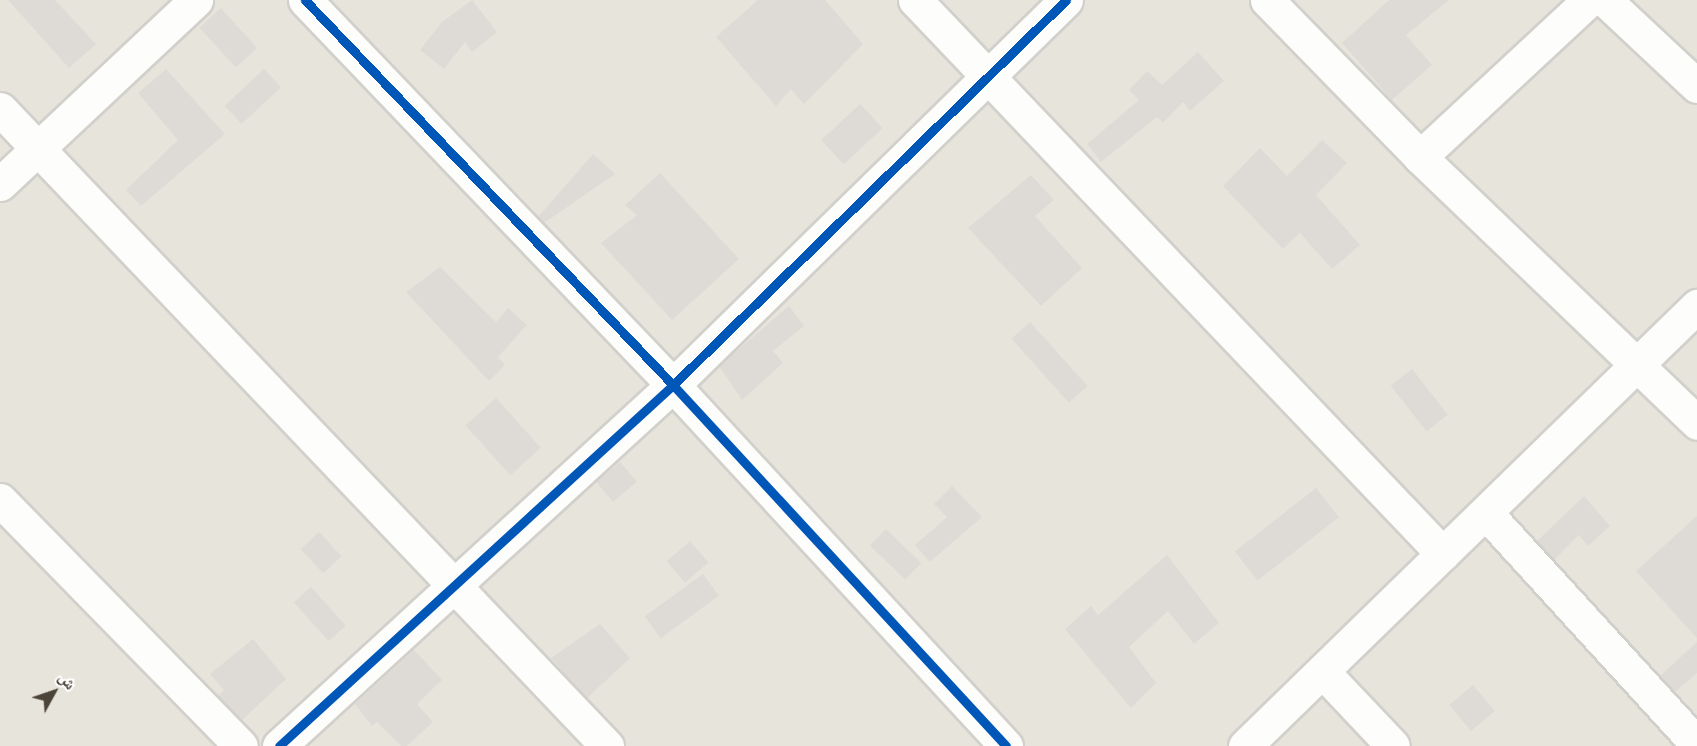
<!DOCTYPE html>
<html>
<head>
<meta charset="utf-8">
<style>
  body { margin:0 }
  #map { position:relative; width:1697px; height:746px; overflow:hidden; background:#f4f2ee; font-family:Manrope,"Noto Naskh Arabic",sans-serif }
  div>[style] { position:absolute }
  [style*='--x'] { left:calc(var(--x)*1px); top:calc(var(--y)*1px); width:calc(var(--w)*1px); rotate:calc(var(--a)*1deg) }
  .residential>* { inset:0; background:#e7e4dc; transform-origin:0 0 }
  .building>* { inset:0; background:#dedbd6; transform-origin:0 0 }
  .roads { filter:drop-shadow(2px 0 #d2d0cb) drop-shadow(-2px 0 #d2d0cb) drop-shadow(0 2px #d2d0cb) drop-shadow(0 -2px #d2d0cb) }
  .minor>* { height:33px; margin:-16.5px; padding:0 16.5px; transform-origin:16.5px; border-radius:16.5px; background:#fdfdfc }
  .cycleway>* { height:9px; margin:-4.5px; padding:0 4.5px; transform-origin:4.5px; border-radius:4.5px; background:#0057b8 }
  span { translate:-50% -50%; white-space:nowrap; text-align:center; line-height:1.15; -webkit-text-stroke:4.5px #fff; paint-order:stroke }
  .north { position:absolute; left:24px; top:662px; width:60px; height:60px; -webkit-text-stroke:4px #fff; paint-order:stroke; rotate:50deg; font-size:16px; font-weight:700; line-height:24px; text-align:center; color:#4b4439 }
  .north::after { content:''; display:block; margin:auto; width:21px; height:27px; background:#4b4439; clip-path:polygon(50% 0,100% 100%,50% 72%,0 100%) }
</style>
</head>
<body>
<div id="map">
  <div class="residential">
    <i style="left:0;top:0;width:1697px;height:746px"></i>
  </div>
  <div class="building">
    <i style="clip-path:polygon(8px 0,55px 0,96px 44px,69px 68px)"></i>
    <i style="clip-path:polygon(472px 0,497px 32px,472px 52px,465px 42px,444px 69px,420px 50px,442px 22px)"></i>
    <i style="clip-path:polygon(758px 0,825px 0,863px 44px,804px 104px,791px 89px,776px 106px,716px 37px)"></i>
    <i style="clip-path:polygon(1389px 0,1449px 0,1406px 35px,1432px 65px,1392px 100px,1342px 43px)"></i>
    <i style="left:221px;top:8px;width:54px;height:29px;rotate:48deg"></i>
    <i style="clip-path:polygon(1198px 52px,1224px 81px,1190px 111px,1183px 102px,1163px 123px,1157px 117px,1101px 162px,1087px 144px,1139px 100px,1129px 90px,1147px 71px,1162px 85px)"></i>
    <i style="clip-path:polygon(166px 69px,225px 134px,141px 206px,126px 190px,178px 140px,138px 93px)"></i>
    <i style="left:264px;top:69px;width:25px;height:54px;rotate:47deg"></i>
    <i style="left:860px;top:104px;width:33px;height:53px;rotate:47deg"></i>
    <i style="clip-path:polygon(1322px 140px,1347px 163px,1316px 195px,1360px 245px,1332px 269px,1300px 233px,1283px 249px,1223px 186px,1260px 148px,1287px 176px)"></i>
    <i style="clip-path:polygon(593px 154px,615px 174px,544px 223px,538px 217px)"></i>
    <i style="clip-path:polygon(660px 173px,739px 259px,672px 320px,601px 243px,637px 215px,625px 205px)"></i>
    <i style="clip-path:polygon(1031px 175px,1054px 200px,1035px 216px,1082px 268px,1041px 306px,968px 228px)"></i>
    <i style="clip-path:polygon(440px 267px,496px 322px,508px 308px,527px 325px,498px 357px,505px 365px,489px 381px,406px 292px)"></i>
    <i style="clip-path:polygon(789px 306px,804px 326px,773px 351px,783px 363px,742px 400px,719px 366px)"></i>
    <i style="left:1030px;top:322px;width:86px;height:25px;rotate:48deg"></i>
    <i style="left:1412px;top:369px;width:58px;height:27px;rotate:52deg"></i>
    <i style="left:496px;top:398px;width:67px;height:41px;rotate:48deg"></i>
    <i style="left:620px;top:462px;width:26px;height:31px;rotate:50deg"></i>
    <i style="clip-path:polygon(952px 486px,982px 517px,930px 562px,915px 545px,947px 517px,934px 504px)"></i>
    <i style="left:1316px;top:488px;width:37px;height:103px;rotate:52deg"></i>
    <i style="clip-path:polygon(1584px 496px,1610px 526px,1588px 546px,1579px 535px,1554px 560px,1537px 541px)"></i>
    <i style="clip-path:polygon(1697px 516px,1697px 638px,1636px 571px)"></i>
    <i style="left:886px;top:529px;width:49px;height:23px;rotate:44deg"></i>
    <i style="left:319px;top:532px;width:33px;height:25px;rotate:47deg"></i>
    <i style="left:690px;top:541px;width:28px;height:31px;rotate:49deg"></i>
    <i style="clip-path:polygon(1167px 555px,1219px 623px,1194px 644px,1168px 611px,1129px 647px,1156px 683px,1131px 708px,1065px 629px,1091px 606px,1098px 615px)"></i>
    <i style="left:703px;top:574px;width:27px;height:72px;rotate:54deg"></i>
    <i style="left:311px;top:587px;width:52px;height:23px;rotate:48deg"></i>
    <i style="clip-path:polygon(600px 624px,630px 658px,587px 698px,551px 658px)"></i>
    <i style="clip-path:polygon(253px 639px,286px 679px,242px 720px,218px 696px,224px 690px,210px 674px)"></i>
    <i style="clip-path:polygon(1697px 642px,1697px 673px,1675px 692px,1660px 676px)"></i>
    <i style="clip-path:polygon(414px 650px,442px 680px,417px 704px,433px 722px,407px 746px,401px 746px,377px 722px,372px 726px,355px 704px)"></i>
    <i style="left:1473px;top:685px;width:34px;height:31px;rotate:50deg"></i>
  </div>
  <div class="roads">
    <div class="minor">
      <i style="--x:305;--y:0;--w:533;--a:46.29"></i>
      <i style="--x:673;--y:385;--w:491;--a:47.3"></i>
      <i style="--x:915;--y:0;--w:765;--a:46.38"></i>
      <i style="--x:1267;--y:0;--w:219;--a:45.7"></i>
      <i style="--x:1420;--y:157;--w:384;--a:43.8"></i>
      <i style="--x:1605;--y:0;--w:126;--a:43.1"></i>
      <i style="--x:0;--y:109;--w:880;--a:46.38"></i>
      <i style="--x:1420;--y:157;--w:231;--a:-42.9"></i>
      <i style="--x:0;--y:184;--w:269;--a:-43.2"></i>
      <i style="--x:0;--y:500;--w:344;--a:45.6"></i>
      <i style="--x:1486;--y:513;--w:313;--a:47.6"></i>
      <i style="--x:1324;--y:673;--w:100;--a:46.6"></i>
      <i style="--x:279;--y:746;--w:534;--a:-42.5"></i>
      <i style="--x:673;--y:385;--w:550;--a:-44.41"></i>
      <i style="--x:1245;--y:746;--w:631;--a:-44.23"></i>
    </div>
  </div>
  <div class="cycleway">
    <i style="--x:305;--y:0;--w:533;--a:46.29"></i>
    <i style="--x:673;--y:385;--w:491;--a:47.3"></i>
    <i style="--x:279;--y:746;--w:534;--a:-42.5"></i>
    <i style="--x:673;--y:385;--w:550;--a:-44.41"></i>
  </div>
  <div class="north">ش</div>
</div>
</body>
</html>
